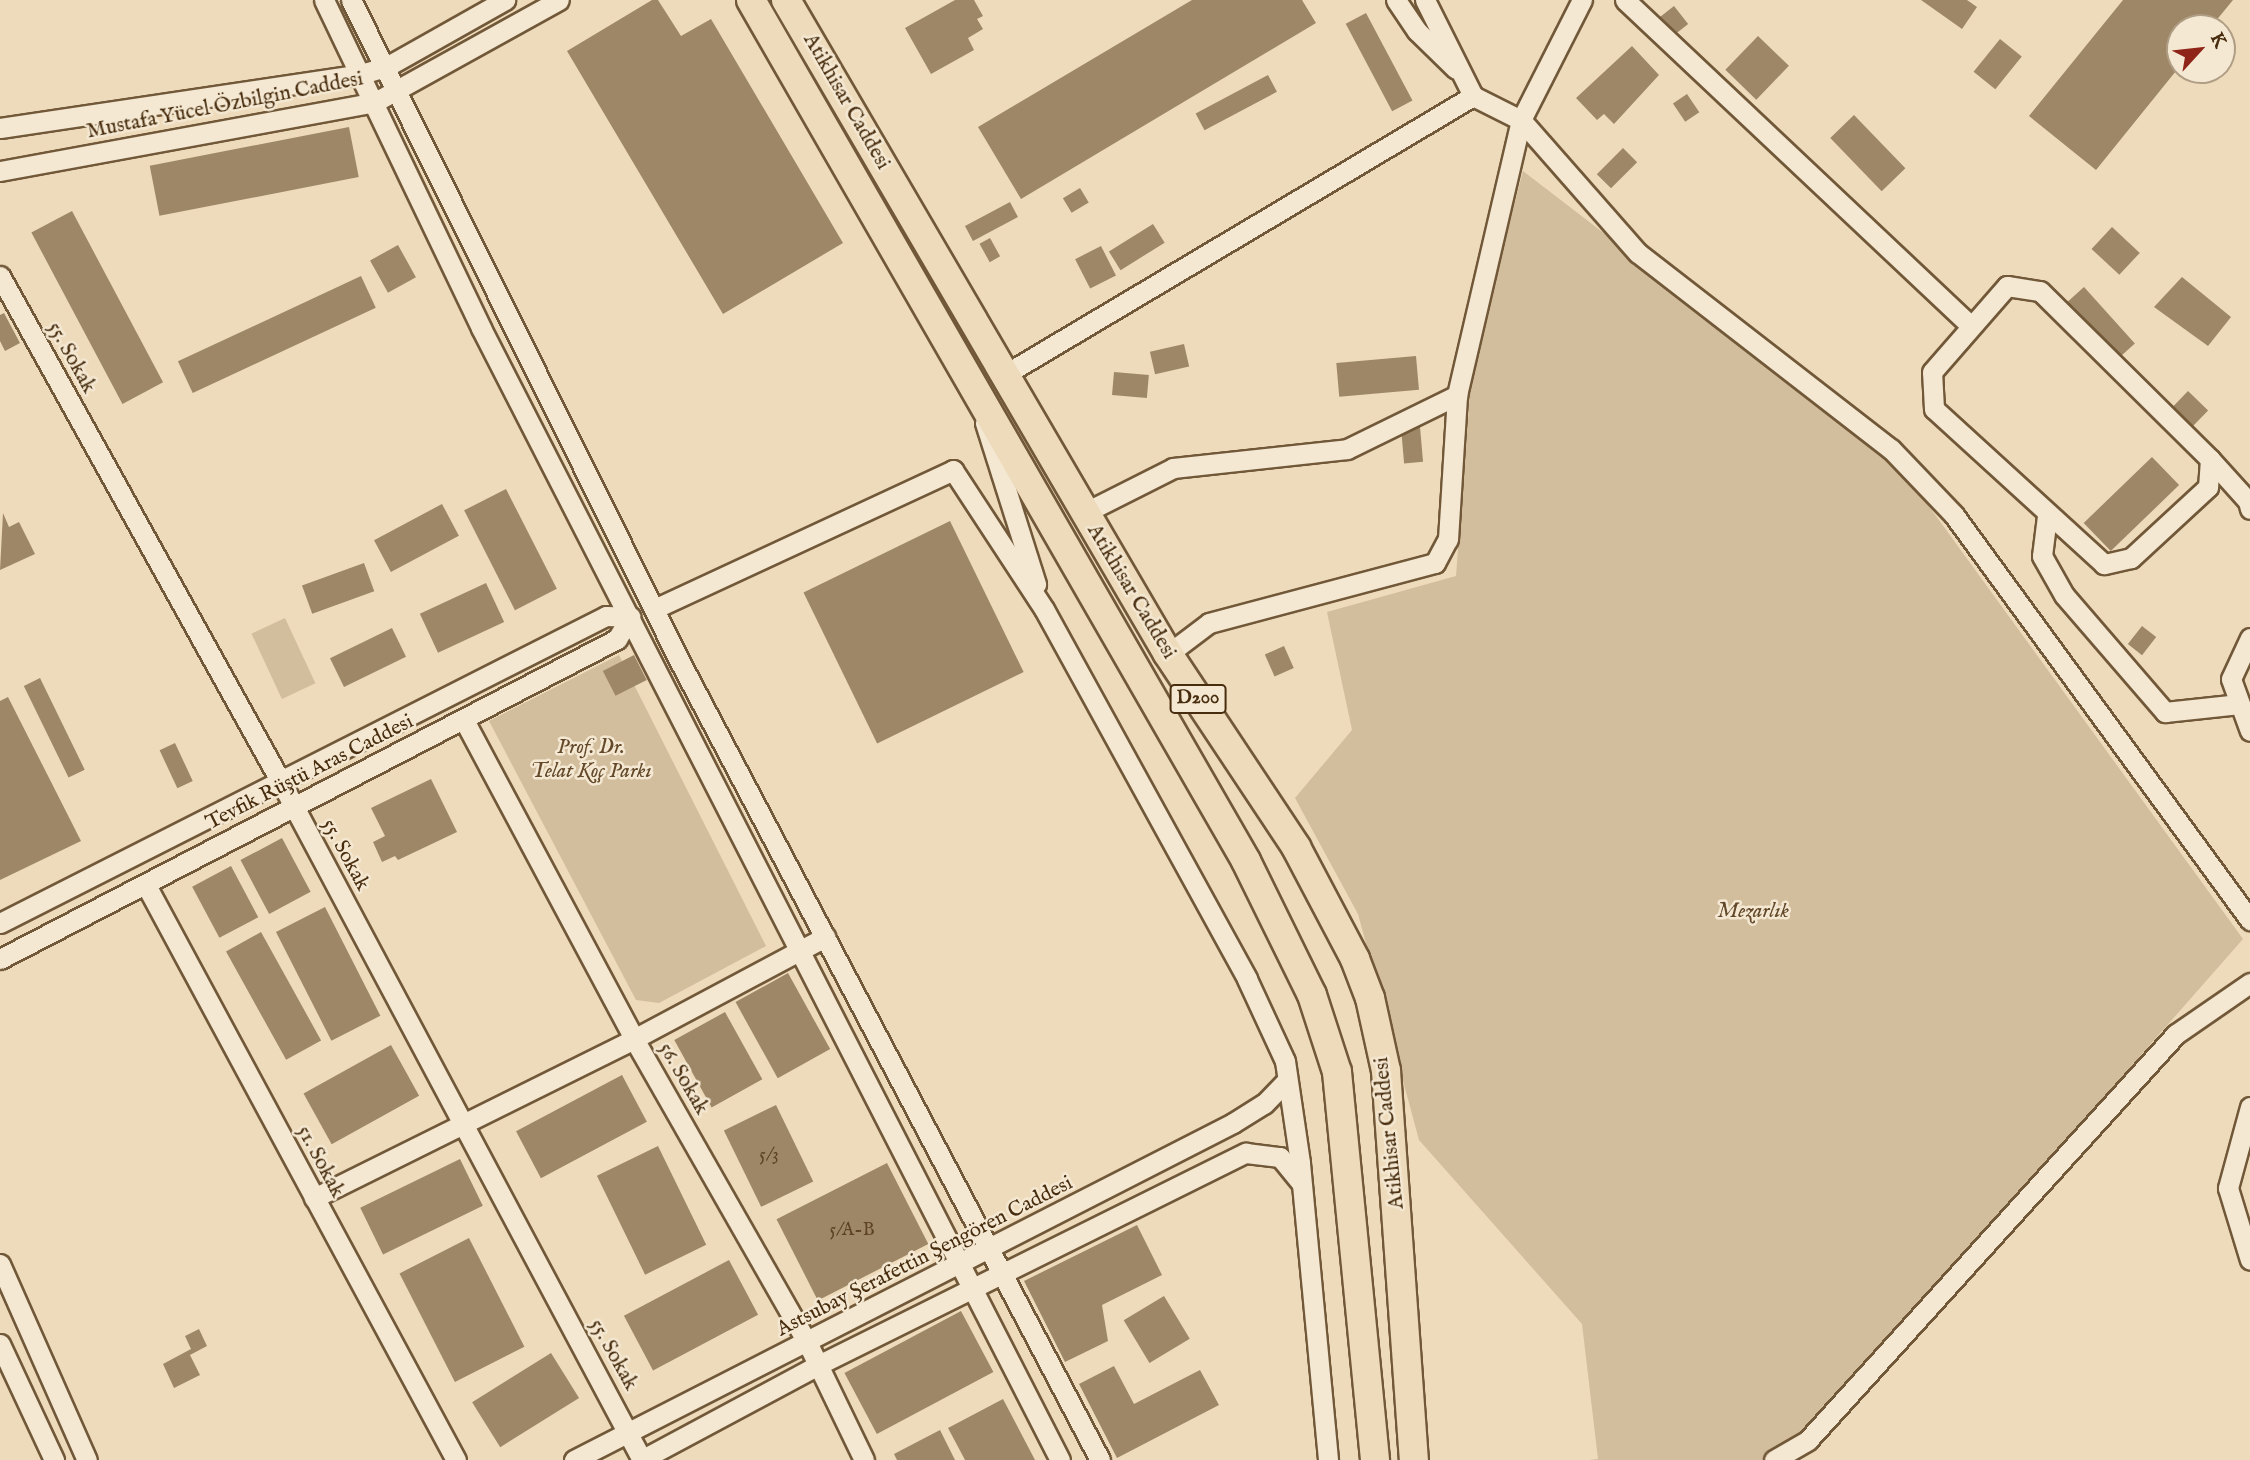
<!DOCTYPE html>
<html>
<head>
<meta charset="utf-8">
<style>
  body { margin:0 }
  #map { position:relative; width:2250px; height:1460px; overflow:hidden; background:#eedbbb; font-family:"IM FELL English",serif }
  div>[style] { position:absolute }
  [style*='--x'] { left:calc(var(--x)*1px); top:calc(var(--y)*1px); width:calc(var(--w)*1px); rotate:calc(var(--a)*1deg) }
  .green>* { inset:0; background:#d2bd9d; transform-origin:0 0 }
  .building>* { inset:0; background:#9e8767; transform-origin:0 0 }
  .roads { filter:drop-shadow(2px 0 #715838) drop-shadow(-2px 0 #715838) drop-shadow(0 2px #715838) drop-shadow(0 -2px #715838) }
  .minor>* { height:19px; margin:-9.5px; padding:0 9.5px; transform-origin:9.5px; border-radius:9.5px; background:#f4e8d3 }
  .highway>* { height:28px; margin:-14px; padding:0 14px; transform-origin:14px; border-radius:14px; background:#eedbbb }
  span { translate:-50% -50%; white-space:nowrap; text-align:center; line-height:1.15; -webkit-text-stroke:5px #f4e8d3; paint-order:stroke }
  .number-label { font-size:18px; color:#5d4324 }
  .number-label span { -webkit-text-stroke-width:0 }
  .shield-label span { padding:2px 5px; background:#f4e8d3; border:2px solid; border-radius:5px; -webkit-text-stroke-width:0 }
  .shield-label { font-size:19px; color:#472c0d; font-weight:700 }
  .street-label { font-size:21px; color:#472c0d }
  .park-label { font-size:21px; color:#63492a; font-style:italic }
  .north { position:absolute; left:2166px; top:14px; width:70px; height:70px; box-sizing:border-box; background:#f4e8d3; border:2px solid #af9d84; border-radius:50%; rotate:63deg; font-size:19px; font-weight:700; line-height:28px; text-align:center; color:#472c0d }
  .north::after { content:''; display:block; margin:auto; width:24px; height:32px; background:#8f2418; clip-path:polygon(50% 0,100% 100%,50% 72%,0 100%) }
</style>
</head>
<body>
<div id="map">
  <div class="green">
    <i style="clip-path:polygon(1523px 171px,1891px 454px,2243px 939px,1814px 1427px,1768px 1460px,1589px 1460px,1598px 1459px,1582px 1324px,1419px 1140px,1358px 914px,1295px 798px,1352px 730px,1327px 612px,1456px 576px,1472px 368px)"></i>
    <i style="left:285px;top:618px;width:72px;height:37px;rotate:65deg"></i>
    <i style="clip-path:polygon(619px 655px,766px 946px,659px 1003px,636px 1000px,489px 721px)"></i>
  </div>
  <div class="building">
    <i style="clip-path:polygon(652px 0,658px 0,681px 36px,711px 19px,843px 243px,723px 314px,567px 51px)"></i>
    <i style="clip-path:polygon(955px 0,974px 0,983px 16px,977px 19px,983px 29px,968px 38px,974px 50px,931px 74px,905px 28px)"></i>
    <i style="clip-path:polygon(1192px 0,1302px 0,1316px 23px,1021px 199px,978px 127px)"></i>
    <i style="clip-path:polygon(1921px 0,1967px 0,1977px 7px,1962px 29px)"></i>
    <i style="clip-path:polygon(2123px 0,2233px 0,2210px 28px,2180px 28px,2180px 66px,2096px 170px,2029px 116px)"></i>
    <i style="left:1674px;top:6px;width:23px;height:23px;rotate:52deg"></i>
    <i style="left:1366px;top:13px;width:99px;height:23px;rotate:62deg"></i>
    <i style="left:1758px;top:36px;width:43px;height:47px;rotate:44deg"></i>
    <i style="left:2000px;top:39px;width:28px;height:42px;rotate:39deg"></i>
    <i style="clip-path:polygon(1632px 46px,1659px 75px,1614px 124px,1604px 114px,1597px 120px,1576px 98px)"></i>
    <i style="left:1268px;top:75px;width:19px;height:82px;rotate:62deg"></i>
    <i style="left:1687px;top:94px;width:22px;height:17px;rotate:56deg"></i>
    <i style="left:1854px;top:115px;width:74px;height:33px;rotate:46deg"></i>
    <i style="left:349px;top:127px;width:51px;height:203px;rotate:79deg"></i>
    <i style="left:1623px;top:148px;width:20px;height:37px;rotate:45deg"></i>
    <i style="left:1080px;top:188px;width:17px;height:20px;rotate:59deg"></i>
    <i style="left:1010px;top:202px;width:17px;height:51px;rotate:62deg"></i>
    <i style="left:72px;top:211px;width:194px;height:46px;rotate:62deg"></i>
    <i style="left:1153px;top:224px;width:22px;height:52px;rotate:58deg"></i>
    <i style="left:2112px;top:227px;width:38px;height:30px;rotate:43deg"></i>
    <i style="left:990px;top:238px;width:21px;height:12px;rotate:61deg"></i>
    <i style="left:398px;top:245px;width:37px;height:32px;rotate:61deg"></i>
    <i style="left:1101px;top:246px;width:33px;height:29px;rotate:63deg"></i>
    <i style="left:361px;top:276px;width:35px;height:202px;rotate:65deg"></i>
    <i style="clip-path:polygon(2182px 277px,2231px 317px,2208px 346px,2154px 307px)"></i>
    <i style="left:2084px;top:287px;width:76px;height:28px;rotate:48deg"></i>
    <i style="clip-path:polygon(4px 313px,20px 343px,5px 351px,0 341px,0 315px)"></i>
    <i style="left:1184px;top:344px;width:23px;height:35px;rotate:77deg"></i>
    <i style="left:1416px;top:356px;width:34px;height:80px;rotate:85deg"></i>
    <i style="left:1114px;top:372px;width:35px;height:23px;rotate:5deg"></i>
    <i style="left:2188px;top:391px;width:28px;height:27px;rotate:44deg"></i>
    <i style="left:1420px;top:427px;width:35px;height:19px;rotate:85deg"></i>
    <i style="left:2152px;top:457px;width:39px;height:95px;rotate:46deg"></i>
    <i style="left:506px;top:489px;width:112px;height:47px;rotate:63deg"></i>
    <i style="left:442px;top:504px;width:36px;height:77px;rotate:62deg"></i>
    <i style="clip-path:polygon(3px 513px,9px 527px,19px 522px,35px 554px,0 570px)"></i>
    <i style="left:950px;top:521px;width:168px;height:163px;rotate:64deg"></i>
    <i style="left:364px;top:563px;width:30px;height:66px;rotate:70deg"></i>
    <i style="left:486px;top:583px;width:43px;height:73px;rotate:65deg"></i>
    <i style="left:2142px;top:626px;width:18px;height:23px;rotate:38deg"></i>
    <i style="left:392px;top:628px;width:32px;height:69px;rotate:64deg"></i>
    <i style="left:1284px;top:646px;width:24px;height:21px;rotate:66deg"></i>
    <i style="left:634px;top:655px;width:28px;height:35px;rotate:63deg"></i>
    <i style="left:40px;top:678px;width:102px;height:18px;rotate:64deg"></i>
    <i style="clip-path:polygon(8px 697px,81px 841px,0 880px,0 701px)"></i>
    <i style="left:175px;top:743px;width:42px;height:17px;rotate:65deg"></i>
    <i style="clip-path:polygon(431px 779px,457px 832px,398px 860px,395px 856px,382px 862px,373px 842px,385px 836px,371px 808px)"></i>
    <i style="left:282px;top:838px;width:61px;height:47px;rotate:62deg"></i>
    <i style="left:231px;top:866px;width:58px;height:44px;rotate:62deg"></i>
    <i style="left:325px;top:907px;width:122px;height:55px;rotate:63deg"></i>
    <i style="left:261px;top:932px;width:124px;height:40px;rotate:61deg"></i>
    <i style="left:788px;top:973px;width:87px;height:60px;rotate:61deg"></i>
    <i style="left:725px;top:1012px;width:77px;height:58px;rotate:61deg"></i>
    <i style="left:391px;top:1045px;width:58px;height:100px;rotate:61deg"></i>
    <i style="left:622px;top:1075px;width:53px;height:120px;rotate:62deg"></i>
    <i style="left:776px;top:1105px;width:85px;height:58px;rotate:64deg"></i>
    <i style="left:658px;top:1146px;width:110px;height:68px;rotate:64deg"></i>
    <i style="left:460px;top:1159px;width:52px;height:111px;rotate:64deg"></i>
    <i style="left:887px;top:1163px;width:91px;height:124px;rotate:63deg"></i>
    <i style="clip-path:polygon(1137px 1225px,1162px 1275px,1102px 1305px,1108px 1341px,1065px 1362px,1024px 1281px)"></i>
    <i style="left:469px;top:1238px;width:122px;height:78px;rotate:63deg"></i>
    <i style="left:729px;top:1260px;width:62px;height:119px;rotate:62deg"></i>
    <i style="left:1164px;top:1296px;width:50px;height:47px;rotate:59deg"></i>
    <i style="left:961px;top:1311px;width:69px;height:132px;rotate:62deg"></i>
    <i style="clip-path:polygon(199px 1329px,207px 1346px,190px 1355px,200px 1375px,174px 1388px,163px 1364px,191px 1349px,185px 1336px)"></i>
    <i style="left:551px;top:1353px;width:53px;height:93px;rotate:58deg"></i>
    <i style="clip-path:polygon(1114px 1366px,1134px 1404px,1200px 1370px,1219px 1405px,1117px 1458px,1079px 1384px)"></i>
    <i style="clip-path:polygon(1003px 1399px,1035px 1460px,965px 1460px,948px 1428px)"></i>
    <i style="clip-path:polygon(940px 1430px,955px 1460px,897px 1460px,894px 1454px)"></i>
  </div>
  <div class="roads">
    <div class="minor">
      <i style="--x:324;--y:0;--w:364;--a:64.4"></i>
      <i style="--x:481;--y:328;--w:1271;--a:62.91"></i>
      <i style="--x:351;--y:0;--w:737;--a:63.57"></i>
      <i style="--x:679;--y:660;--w:904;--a:62.24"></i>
      <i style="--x:1396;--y:0;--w:37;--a:56"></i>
      <i style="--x:1417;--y:31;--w:54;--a:44.3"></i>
      <i style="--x:1425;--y:0;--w:107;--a:63.4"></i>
      <i style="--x:1473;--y:96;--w:54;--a:26.6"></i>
      <i style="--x:1521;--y:120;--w:177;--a:48.7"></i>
      <i style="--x:1638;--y:253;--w:320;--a:37.8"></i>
      <i style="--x:1891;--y:449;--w:91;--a:46.3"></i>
      <i style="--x:1954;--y:515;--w:502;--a:53.84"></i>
      <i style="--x:1625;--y:0;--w:473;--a:43.3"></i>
      <i style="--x:0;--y:128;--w:365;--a:-8.5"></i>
      <i style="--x:361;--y:74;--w:26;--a:-16"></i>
      <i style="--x:386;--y:67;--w:137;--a:-29.4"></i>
      <i style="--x:0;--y:171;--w:381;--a:-10.4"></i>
      <i style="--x:375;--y:102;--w:210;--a:-29"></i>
      <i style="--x:0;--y:276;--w:581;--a:60.96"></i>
      <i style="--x:282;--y:784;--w:766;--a:61.96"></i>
      <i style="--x:2007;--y:286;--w:33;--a:9"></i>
      <i style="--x:2040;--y:291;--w:239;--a:44.7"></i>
      <i style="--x:2210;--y:459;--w:28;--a:94"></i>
      <i style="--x:2208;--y:487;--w:105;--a:137.3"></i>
      <i style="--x:2131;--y:558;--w:28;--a:167"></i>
      <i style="--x:2104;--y:564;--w:230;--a:-137.6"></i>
      <i style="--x:1934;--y:409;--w:37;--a:-93"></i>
      <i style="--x:1932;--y:372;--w:114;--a:-48.9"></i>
      <i style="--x:1004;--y:375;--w:546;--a:-30.75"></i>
      <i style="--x:985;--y:423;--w:169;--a:72.4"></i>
      <i style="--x:2210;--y:459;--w:57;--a:47.9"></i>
      <i style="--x:2248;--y:501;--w:8;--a:76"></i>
      <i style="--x:1084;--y:513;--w:100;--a:-26.8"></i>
      <i style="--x:1173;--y:468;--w:175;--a:-6.2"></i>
      <i style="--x:1347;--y:449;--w:123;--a:-26.1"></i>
      <i style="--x:2047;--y:516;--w:40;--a:97.1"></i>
      <i style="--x:2042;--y:556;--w:45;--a:60.6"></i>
      <i style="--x:2064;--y:595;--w:155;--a:49.2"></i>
      <i style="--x:2165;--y:712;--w:75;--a:-6.1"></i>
      <i style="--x:654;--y:609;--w:330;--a:-24.9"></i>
      <i style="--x:953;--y:470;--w:166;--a:56.8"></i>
      <i style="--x:1044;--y:609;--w:422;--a:61.2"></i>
      <i style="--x:1247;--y:979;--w:90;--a:65.1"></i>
      <i style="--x:1285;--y:1061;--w:103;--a:81.6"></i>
      <i style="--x:1300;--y:1163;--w:298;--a:84.6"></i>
      <i style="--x:2250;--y:638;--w:45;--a:114.9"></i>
      <i style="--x:2231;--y:679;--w:55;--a:69.9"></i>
      <i style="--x:1168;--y:654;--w:51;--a:-37.1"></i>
      <i style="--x:1209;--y:623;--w:234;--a:-14.9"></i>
      <i style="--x:1435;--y:563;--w:27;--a:-62"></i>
      <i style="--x:1448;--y:539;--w:144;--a:-86.4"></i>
      <i style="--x:1457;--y:395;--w:282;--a:-76.9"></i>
      <i style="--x:1521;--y:120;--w:135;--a:-63.1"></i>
      <i style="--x:464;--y:720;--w:361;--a:61.9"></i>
      <i style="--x:634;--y:1039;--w:349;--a:60.3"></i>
      <i style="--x:807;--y:1342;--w:131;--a:64.2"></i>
      <i style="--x:146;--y:885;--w:653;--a:61.67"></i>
      <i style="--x:0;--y:923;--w:679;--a:-26.87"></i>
      <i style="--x:606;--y:616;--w:24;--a:2"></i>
      <i style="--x:0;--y:959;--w:695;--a:-27.41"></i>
      <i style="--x:617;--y:639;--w:26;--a:-59"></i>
      <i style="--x:2250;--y:1107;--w:84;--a:105.2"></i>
      <i style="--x:2228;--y:1188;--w:75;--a:73"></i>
      <i style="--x:314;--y:1198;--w:357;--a:-26.4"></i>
      <i style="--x:634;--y:1039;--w:217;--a:-28.1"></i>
      <i style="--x:0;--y:1264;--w:214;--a:66.1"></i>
      <i style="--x:0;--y:1344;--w:128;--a:65"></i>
      <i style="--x:574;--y:1460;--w:740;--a:-27.08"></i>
      <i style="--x:1233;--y:1123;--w:36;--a:-32"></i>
      <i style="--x:1264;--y:1104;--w:33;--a:-46"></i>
      <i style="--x:641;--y:1460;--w:199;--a:-28.2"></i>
      <i style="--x:816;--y:1366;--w:480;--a:-26.4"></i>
      <i style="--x:1246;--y:1153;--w:34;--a:7"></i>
      <i style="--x:1280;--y:1157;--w:33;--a:51"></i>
      <i style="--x:1774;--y:1460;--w:39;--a:-30"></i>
      <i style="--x:1808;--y:1440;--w:548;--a:-47.81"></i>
      <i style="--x:2176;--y:1034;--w:90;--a:-34.6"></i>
    </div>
    <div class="highway">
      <i style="--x:751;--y:0;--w:993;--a:60.1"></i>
      <i style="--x:1246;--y:861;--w:149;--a:63.8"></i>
      <i style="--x:1312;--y:995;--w:81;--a:72"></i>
      <i style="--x:1337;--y:1072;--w:390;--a:84.4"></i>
      <i style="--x:786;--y:0;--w:757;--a:59.71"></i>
      <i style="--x:1168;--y:654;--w:232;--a:56.4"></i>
      <i style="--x:1296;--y:847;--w:127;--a:62.2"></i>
      <i style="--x:1355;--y:959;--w:42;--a:69"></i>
      <i style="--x:1370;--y:998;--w:75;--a:77.6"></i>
      <i style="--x:1386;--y:1071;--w:390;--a:85.9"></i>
    </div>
  </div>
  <div class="number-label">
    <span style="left:769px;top:1156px">5/3</span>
    <span style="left:852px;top:1231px">5/A-B</span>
  </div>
  <div class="shield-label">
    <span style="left:1198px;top:699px">D200</span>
  </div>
  <div class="street-label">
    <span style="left:846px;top:102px;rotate:60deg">Atikhisar Caddesi</span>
    <span style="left:225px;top:106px;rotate:-11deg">Mustafa Yücel Özbilgin Caddesi</span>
    <span style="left:71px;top:358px;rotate:61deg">55. Sokak</span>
    <span style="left:1131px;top:592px;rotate:59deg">Atikhisar Caddesi</span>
    <span style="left:310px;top:773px;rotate:-27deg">Tevfik Rüştü Aras Caddesi</span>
    <span style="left:345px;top:855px;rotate:62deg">55. Sokak</span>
    <span style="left:683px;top:1079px;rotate:60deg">56. Sokak</span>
    <span style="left:1390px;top:1133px;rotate:-96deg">Atikhisar Caddesi</span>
    <span style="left:320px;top:1162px;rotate:62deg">51. Sokak</span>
    <span style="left:925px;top:1257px;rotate:-27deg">Astsubay Şerafettin Şengören Caddesi</span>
    <span style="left:613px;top:1355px;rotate:61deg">55. Sokak</span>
  </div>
  <div class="park-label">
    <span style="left:591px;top:760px">Prof. Dr.<br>Telat Koç Parkı</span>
    <span style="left:1753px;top:912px">Mezarlık</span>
  </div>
  <div class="north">K</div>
</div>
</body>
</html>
